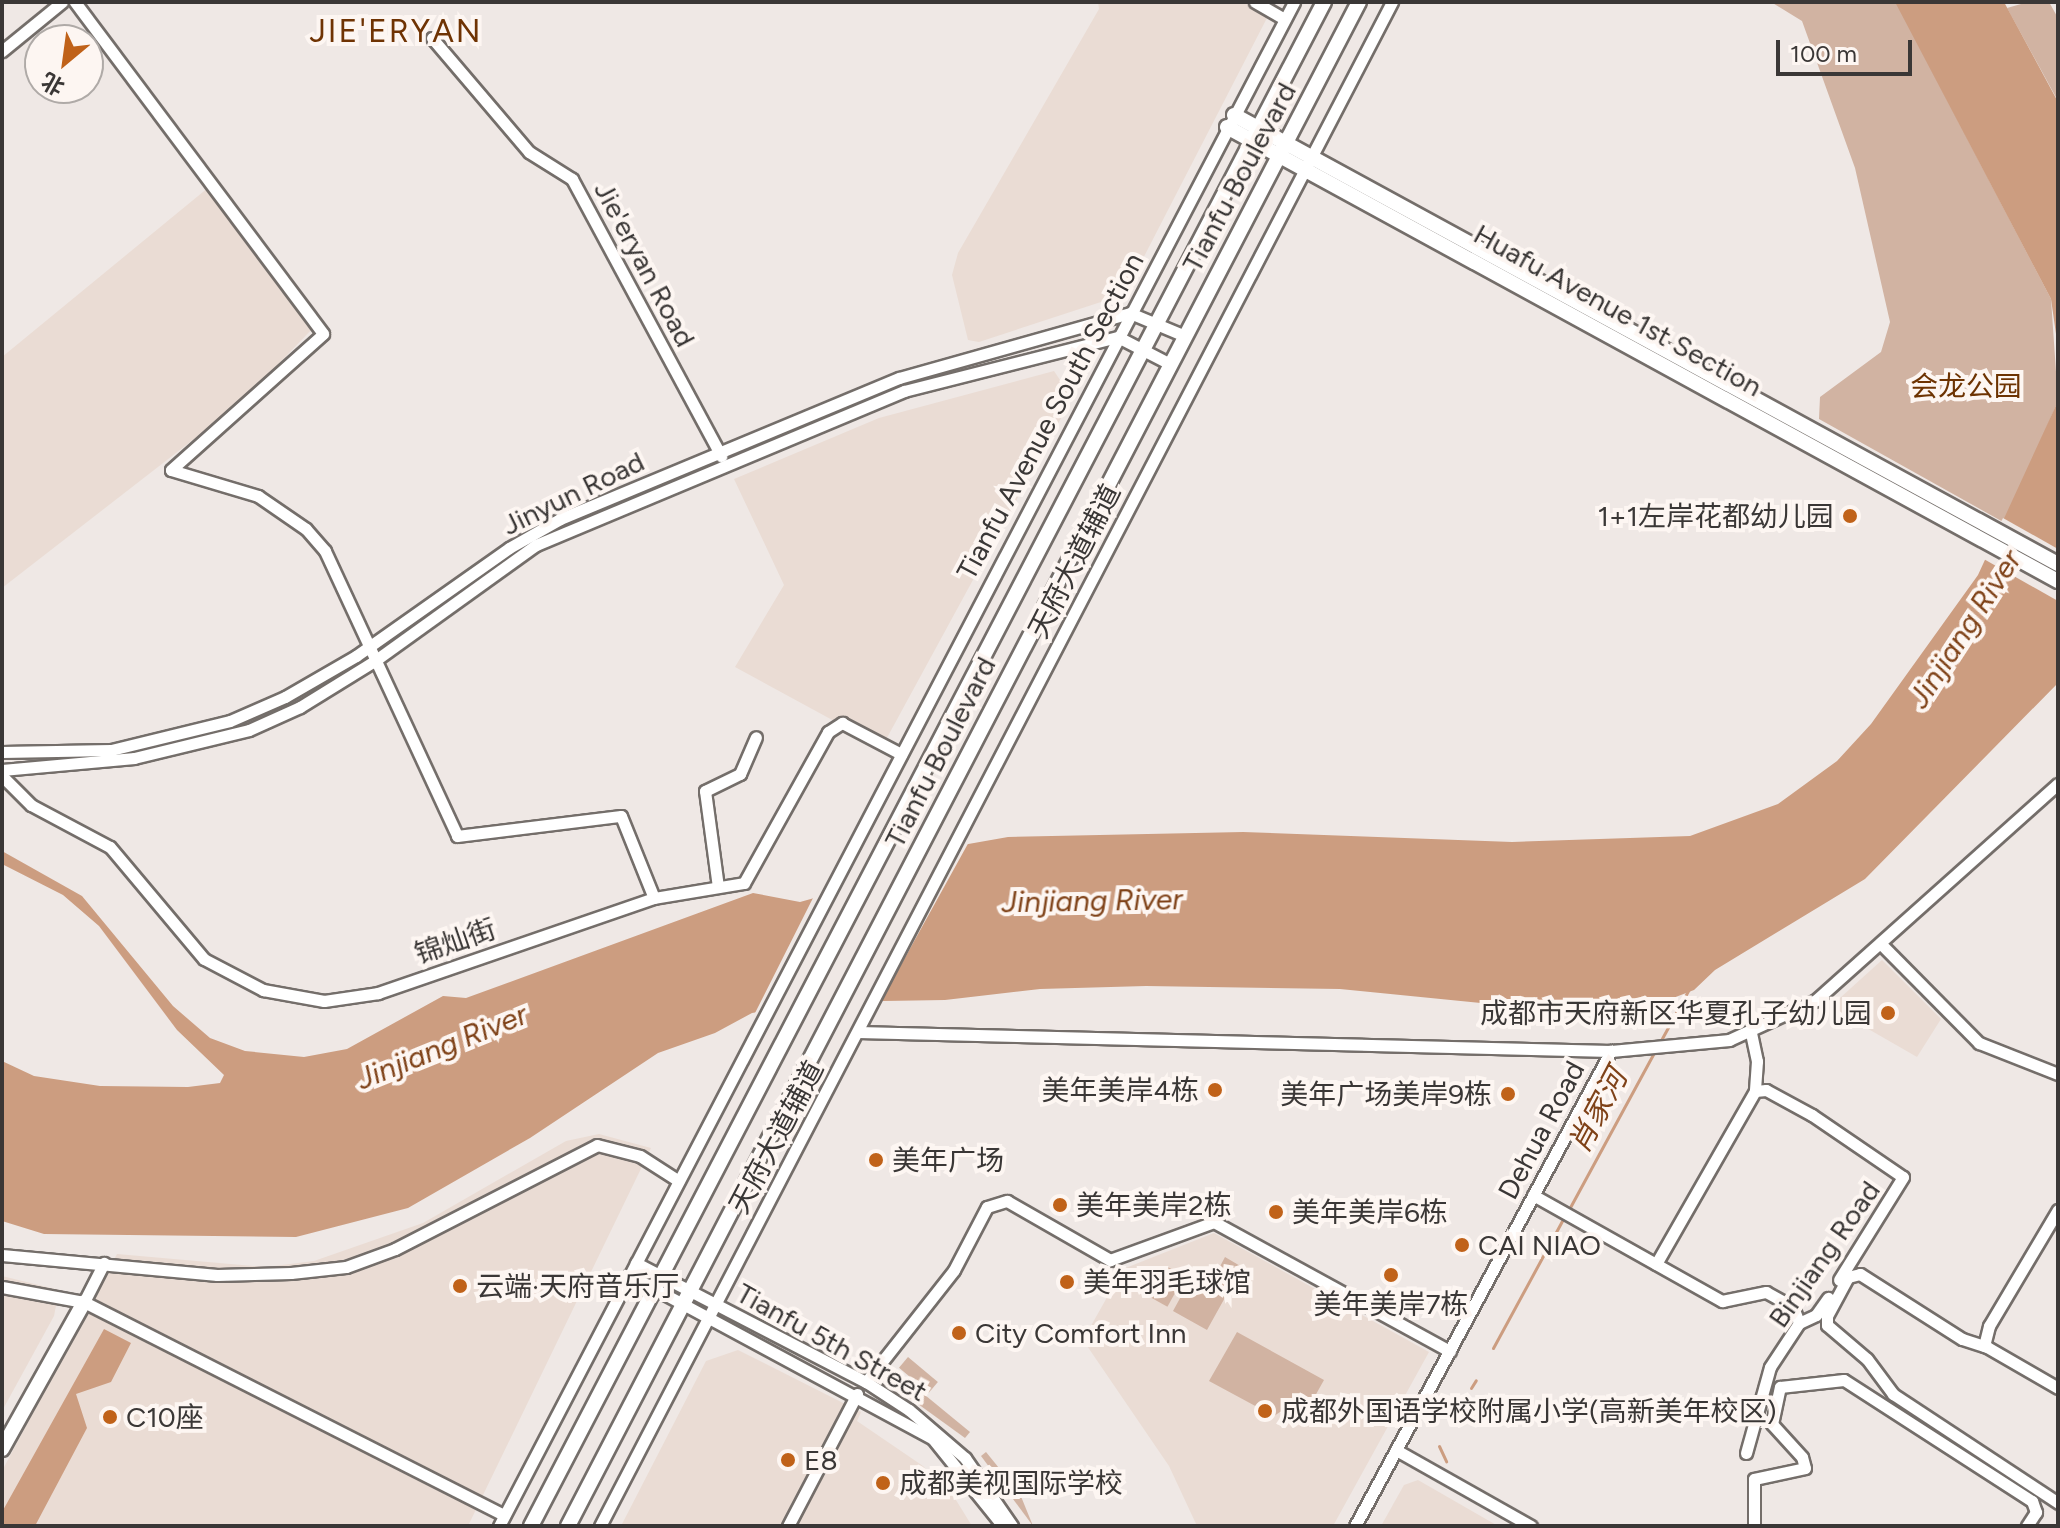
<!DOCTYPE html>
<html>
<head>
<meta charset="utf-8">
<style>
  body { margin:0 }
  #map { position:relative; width:2060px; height:1528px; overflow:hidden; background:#efe8e5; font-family:Figtree,"Noto Sans SC",sans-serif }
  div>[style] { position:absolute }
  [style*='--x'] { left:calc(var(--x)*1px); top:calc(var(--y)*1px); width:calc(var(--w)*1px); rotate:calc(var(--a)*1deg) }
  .built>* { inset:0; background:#eadcd4 }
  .green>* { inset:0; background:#d1b3a2; transform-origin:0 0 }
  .water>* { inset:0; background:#cc9d80 }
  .pier>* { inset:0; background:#efe8e5 }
  .stream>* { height:3px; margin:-1.5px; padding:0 1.5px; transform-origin:1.5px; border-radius:1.5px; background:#cc9d80 }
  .roads { filter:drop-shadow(2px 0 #746e6a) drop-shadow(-2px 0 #746e6a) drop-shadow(0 2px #746e6a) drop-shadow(0 -2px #746e6a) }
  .minor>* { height:11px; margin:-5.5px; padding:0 5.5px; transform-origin:5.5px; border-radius:5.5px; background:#fff }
  .major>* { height:14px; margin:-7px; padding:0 7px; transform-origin:7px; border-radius:7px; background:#fff }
  .dots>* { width:22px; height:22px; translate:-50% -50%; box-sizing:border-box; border:4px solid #fdf6f2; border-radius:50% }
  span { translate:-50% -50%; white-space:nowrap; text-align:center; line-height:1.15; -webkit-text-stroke:8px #fdf6f2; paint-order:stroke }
  .street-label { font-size:28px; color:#3a3736 }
  .park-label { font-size:28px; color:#6d3302 }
  .poi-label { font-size:28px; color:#3a3736 }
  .right { translate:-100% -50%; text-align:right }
  .left { translate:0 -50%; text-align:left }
  .water-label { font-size:30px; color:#7f4218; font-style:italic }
  .quarter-label { font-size:32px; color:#6f3303; letter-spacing:2px }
  .frame { position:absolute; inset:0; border:4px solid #3a3736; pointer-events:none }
  .north { position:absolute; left:24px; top:24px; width:80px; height:80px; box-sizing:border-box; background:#fdf6f2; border:2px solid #afaaa7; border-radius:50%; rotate:209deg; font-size:22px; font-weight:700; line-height:32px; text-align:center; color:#3a3736 }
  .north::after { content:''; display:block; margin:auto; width:28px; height:36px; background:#c06219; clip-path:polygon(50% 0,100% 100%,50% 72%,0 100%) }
  .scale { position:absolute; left:1776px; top:40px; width:136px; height:36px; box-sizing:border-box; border:4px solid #3a3736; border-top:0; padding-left:10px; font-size:24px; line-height:28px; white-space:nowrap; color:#3a3736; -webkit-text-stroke:6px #fdf6f2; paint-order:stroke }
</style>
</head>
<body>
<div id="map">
  <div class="built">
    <i style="clip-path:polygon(1098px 2px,1243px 2px,1268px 16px,1134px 276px,1104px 301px,979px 342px,968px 340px,952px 275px,958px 253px,1099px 9px)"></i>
    <i style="clip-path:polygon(209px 187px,315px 326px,243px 401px,2px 588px,2px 357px)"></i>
    <i style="clip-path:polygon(1054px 371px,1072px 398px,882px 747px,735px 667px,784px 585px,734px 479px,879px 418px)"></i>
    <i style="clip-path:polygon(1882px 960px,1941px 1019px,1917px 1057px,1830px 1007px)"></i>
    <i style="clip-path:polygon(599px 1134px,651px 1148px,468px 1526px,2px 1526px,2px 1471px,117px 1254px,266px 1267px,314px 1261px,423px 1223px,566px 1141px)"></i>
    <i style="clip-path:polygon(1214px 1233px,1429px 1352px,1333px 1526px,1197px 1526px,1169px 1466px,1083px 1340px,1123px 1269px)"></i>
    <i style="clip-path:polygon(2px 1276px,59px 1290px,54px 1316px,2px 1411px)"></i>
    <i style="clip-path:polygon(738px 1350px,861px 1412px,857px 1421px,923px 1466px,956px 1500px,972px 1526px,621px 1526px,706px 1361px)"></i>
    <i style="clip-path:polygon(1418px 1480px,1498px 1526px,1381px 1526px,1404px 1485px)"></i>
  </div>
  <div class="green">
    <i style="clip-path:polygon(1771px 2px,1896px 2px,2051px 299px,2058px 401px,2005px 523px,1819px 419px,1820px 397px,1881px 352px,1890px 322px,1855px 168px,1802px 21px)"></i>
    <i style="clip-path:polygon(2028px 2px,2049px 2px,2058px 18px,2058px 101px,2007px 8px)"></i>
    <i style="clip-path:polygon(1225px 1257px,1242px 1267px,1207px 1330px,1173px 1311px,1190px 1280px,1208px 1289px)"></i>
    <i style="left:1166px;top:1266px;width:21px;height:35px;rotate:29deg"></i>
    <i style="clip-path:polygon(1237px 1332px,1324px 1380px,1305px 1414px,1289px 1406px,1274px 1416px,1209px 1381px)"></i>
    <i style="left:908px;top:1357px;width:39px;height:14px;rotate:40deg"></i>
    <i style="clip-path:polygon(914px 1386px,970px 1432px,965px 1438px,907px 1396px)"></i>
    <i style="clip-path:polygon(986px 1452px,1020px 1494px,1033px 1526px,981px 1456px)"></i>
  </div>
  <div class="water">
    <i style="clip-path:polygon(1895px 2px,2004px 2px,2058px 102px,2058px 348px,2051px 299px)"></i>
    <i style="clip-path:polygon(2058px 401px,2058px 683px,1865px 879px,1715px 970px,1694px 990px,1673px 998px,1511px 1006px,1340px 989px,1146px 986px,1040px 989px,945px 1000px,822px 1002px,752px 1013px,715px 1033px,658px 1053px,530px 1138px,408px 1208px,296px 1237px,44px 1234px,2px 1221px,2px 1061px,34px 1076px,100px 1086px,188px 1087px,220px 1083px,224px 1075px,177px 1030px,99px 926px,63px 895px,2px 864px,2px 851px,82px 896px,173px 1006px,210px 1038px,245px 1051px,304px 1057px,347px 1049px,443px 996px,466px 998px,753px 893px,800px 902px,886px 878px,957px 846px,1008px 837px,1243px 832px,1512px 842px,1690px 836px,1778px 804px,1837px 761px,1871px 724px,1978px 575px)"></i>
    <i style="clip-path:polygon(104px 1329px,131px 1343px,111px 1382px,76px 1394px,87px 1428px,35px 1526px,2px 1526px,2px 1512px)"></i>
  </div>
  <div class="pier">
    <i style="clip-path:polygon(2003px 518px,2058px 549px,2058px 601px,1982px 558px)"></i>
    <i style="clip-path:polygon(970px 840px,880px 1003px,753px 1017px,815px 894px,885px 874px)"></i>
  </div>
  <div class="stream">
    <i style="--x:1660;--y:1042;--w:60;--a:-61.3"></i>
    <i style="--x:1568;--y:1211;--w:184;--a:-61.5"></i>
    <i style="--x:1493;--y:1348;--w:149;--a:-61.5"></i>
    <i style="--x:1471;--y:1388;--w:9;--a:-58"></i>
    <i style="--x:1439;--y:1446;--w:17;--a:65"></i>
  </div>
  <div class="roads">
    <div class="minor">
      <i style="--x:75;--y:2;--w:414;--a:53.2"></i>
      <i style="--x:323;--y:334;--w:204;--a:138.2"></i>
      <i style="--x:1255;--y:2;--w:34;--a:30"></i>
      <i style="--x:432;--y:38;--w:150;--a:49.6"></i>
      <i style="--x:529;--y:152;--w:51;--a:32.1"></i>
      <i style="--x:572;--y:179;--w:315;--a:61.7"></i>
      <i style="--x:2;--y:51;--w:77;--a:-39.2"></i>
      <i style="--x:171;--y:470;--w:91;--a:16.6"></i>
      <i style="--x:258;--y:496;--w:58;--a:34.5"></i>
      <i style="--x:306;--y:529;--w:29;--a:49"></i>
      <i style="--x:325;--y:551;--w:314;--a:65.1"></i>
      <i style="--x:457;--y:836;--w:165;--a:-7"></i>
      <i style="--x:621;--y:816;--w:88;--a:68.1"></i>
      <i style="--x:2;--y:752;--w:109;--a:-1.1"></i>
      <i style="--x:111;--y:750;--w:122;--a:-13.7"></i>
      <i style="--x:230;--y:721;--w:60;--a:-23.6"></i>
      <i style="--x:285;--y:697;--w:82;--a:-30"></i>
      <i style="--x:356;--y:656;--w:187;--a:-35.2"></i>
      <i style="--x:509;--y:548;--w:59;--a:-29.6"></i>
      <i style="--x:560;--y:519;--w:367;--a:-22.6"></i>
      <i style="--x:899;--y:378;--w:240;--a:-15.7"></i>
      <i style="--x:1130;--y:313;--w:60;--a:22.7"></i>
      <i style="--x:2;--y:770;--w:133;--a:-5.2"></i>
      <i style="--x:134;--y:758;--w:118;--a:-13.7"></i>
      <i style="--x:249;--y:730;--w:56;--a:-24.3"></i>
      <i style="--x:300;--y:707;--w:86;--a:-31.7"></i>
      <i style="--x:373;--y:662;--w:201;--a:-35.7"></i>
      <i style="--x:536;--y:545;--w:399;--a:-22.7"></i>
      <i style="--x:904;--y:391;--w:221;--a:-14.2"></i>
      <i style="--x:1118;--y:337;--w:59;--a:27.4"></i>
      <i style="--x:2;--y:776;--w:41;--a:45"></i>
      <i style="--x:31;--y:805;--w:89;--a:28"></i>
      <i style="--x:110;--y:847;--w:146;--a:50"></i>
      <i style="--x:204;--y:959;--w:67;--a:27.7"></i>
      <i style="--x:263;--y:990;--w:62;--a:10.2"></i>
      <i style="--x:324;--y:1001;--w:55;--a:-8.4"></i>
      <i style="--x:378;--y:993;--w:292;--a:-19"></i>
      <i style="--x:654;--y:898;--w:91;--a:-9.5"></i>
      <i style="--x:744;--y:883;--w:173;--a:-60.9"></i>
      <i style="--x:828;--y:732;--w:17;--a:-33"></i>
      <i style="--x:842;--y:723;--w:67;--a:27.7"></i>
      <i style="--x:718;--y:887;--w:97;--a:-97.7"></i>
      <i style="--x:705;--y:791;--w:39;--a:-26"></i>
      <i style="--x:740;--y:774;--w:40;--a:-66.6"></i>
      <i style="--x:1882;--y:945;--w:138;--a:45.3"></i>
      <i style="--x:1979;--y:1043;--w:85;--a:21.4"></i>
      <i style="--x:858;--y:1032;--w:753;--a:1.45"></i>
      <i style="--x:1611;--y:1051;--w:119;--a:-5.3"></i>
      <i style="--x:1729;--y:1040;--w:96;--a:-24.7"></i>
      <i style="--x:1816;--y:1000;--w:324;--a:-41.8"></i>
      <i style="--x:1751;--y:1033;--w:29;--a:78"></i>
      <i style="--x:1757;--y:1061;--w:30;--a:94"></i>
      <i style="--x:1755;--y:1091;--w:11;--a:-5"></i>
      <i style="--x:1766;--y:1090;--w:52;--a:28.5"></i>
      <i style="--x:1812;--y:1115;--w:110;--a:34.3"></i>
      <i style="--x:1903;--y:1177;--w:121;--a:121.9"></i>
      <i style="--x:1533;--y:1195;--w:217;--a:29.3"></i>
      <i style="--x:1722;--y:1301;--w:45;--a:-11.6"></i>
      <i style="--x:1766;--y:1292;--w:31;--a:29"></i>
      <i style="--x:1793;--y:1307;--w:17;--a:69"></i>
      <i style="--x:2;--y:1255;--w:216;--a:5.3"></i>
      <i style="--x:217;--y:1275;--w:74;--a:-1.5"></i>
      <i style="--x:291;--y:1273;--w:55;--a:-6.2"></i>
      <i style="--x:346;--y:1267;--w:52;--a:-20.2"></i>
      <i style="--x:395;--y:1249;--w:227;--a:-27.2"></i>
      <i style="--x:597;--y:1145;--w:44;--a:14.3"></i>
      <i style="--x:640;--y:1156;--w:46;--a:32.7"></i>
      <i style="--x:636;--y:1263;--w:259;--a:27.4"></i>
      <i style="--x:866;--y:1382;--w:51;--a:33.1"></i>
      <i style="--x:909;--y:1410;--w:74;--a:40.6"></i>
      <i style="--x:965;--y:1458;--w:83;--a:55.3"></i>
      <i style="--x:1656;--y:1264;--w:199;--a:-60.2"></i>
      <i style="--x:629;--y:1275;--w:345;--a:28.3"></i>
      <i style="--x:933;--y:1439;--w:112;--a:51.2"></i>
      <i style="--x:2;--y:1287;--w:83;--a:10.4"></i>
      <i style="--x:84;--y:1302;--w:471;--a:26.9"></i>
      <i style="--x:84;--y:1302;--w:44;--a:-62.9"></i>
      <i style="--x:1984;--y:1346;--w:21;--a:-76"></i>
      <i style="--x:1989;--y:1326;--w:135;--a:-59.3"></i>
      <i style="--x:866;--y:1382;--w:142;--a:-51.8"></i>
      <i style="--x:954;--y:1270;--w:71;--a:-62.4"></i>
      <i style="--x:987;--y:1207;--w:21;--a:-17"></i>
      <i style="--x:1007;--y:1201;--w:119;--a:29.8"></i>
      <i style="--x:1110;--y:1260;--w:111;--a:-20.1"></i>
      <i style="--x:1214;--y:1222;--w:269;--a:28.7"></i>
      <i style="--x:2058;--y:1388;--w:82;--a:-150"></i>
      <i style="--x:1987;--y:1347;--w:26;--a:-162"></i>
      <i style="--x:1962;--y:1339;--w:121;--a:-147.5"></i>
      <i style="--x:1860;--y:1274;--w:12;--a:166"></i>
      <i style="--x:1848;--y:1277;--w:44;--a:118.3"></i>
      <i style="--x:1827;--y:1316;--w:9;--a:90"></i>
      <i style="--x:1827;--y:1325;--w:52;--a:40.4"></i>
      <i style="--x:1867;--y:1359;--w:44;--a:53.4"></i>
      <i style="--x:1893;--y:1394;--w:198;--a:33.4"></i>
      <i style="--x:1396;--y:1450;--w:155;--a:29.4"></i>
      <i style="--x:1746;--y:1453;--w:89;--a:-74.4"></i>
      <i style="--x:1770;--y:1367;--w:53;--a:-56.6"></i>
      <i style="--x:1799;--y:1323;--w:19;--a:-25"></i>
      <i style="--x:1816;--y:1315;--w:21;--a:-55"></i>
      <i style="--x:499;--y:1526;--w:1719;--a:-62.45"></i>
      <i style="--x:600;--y:1526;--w:1718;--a:-62.54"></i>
      <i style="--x:788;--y:1526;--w:149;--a:-62.4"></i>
      <i style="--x:1355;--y:1526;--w:540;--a:-61.68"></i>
      <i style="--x:1754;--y:1526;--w:47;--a:-90"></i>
      <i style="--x:1754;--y:1479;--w:52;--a:-12.2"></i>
      <i style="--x:1805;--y:1468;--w:11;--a:-105"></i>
      <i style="--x:1802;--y:1457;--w:45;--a:-132.3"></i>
      <i style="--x:1772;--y:1424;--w:38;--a:-78"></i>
      <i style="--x:1780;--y:1387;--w:64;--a:-6.2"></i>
      <i style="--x:1844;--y:1380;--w:224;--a:32.8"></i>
      <i style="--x:2032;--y:1501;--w:12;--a:70"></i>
      <i style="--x:2036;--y:1512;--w:17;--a:123"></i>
    </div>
    <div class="major">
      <i style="--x:1234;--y:115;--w:938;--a:28.59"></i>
      <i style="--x:1227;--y:127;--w:947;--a:28.65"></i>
      <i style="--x:2;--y:1449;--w:168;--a:-60.8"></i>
      <i style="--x:531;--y:1526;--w:1718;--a:-62.51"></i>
      <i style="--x:568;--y:1526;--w:1717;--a:-62.57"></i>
    </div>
  </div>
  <div class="dots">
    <i style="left:1850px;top:516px;background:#c06219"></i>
    <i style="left:1888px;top:1013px;background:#c06219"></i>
    <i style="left:1215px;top:1090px;background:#c06219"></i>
    <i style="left:1508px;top:1094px;background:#c06219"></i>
    <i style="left:876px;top:1160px;background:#c06219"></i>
    <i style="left:1060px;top:1205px;background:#c06219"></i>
    <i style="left:1276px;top:1212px;background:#c06219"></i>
    <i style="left:1462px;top:1245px;background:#c06219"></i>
    <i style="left:1391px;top:1275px;background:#c06219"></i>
    <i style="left:1067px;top:1282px;background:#c06219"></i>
    <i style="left:460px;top:1286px;background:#c06219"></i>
    <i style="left:959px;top:1333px;background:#c06219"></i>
    <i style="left:1265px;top:1411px;background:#c06219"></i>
    <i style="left:110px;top:1417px;background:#c06219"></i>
    <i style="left:788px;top:1460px;background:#c06219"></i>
    <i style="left:883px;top:1483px;background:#c06219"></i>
  </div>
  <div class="street-label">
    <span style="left:1239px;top:177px;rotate:-62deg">Tianfu Boulevard</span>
    <span style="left:645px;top:264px;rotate:62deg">Jie'eryan Road</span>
    <span style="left:1618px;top:310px;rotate:29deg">Huafu Avenue 1st Section</span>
    <span style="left:1050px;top:416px;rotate:-62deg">Tianfu Avenue South Section</span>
    <span style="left:573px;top:493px;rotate:-26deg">Jinyun Road</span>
    <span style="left:1074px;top:561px;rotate:-63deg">天府大道辅道</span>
    <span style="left:940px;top:752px;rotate:-63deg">Tianfu Boulevard</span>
    <span style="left:455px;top:941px;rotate:-19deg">锦灿街</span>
    <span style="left:1541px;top:1130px;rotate:-62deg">Dehua Road</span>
    <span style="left:776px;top:1137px;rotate:-62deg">天府大道辅道</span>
    <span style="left:1824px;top:1254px;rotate:-55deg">Binjiang Road</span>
    <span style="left:832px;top:1342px;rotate:29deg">Tianfu 5th Street</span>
  </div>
  <div class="park-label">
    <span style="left:1966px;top:386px">会龙公园</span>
  </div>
  <div class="poi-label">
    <span class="right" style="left:1834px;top:516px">1+1左岸花都幼儿园</span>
    <span class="right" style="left:1872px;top:1013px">成都市天府新区华夏孔子幼儿园</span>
    <span class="right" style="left:1199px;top:1090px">美年美岸4栋</span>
    <span class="right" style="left:1492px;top:1094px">美年广场美岸9栋</span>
    <span class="left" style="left:892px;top:1160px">美年广场</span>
    <span class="left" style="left:1076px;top:1205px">美年美岸2栋</span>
    <span class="left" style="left:1292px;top:1212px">美年美岸6栋</span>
    <span class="left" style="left:1478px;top:1245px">CAI NIAO</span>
    <span class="left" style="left:1083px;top:1282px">美年羽毛球馆</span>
    <span class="left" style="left:476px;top:1286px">云端·天府音乐厅</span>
    <span style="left:1391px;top:1304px">美年美岸7栋</span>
    <span class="left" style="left:975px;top:1333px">City Comfort Inn</span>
    <span class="left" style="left:1281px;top:1411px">成都外国语学校附属小学(高新美年校区)</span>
    <span class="left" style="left:126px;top:1417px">C10座</span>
    <span class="left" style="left:804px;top:1460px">E8</span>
    <span class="left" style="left:899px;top:1483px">成都美视国际学校</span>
  </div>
  <div class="water-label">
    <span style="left:1965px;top:629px;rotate:-57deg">Jinjiang River</span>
    <span style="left:1092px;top:901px;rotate:-1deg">Jinjiang River</span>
    <span style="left:442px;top:1047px;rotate:-22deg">Jinjiang River</span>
    <span style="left:1598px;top:1111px;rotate:-62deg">肖家河</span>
  </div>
  <div class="quarter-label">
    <span style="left:396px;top:31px">JIE'ERYAN</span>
  </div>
  <div class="frame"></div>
  <div class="north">北</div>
  <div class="scale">100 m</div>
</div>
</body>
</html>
